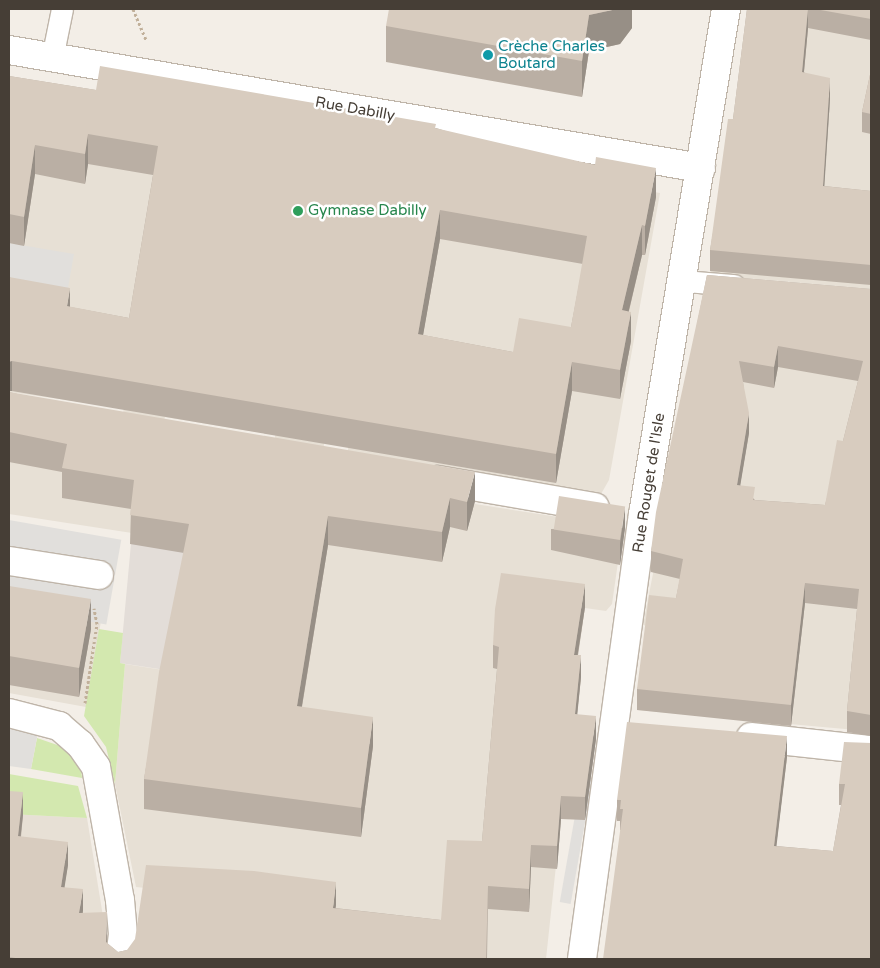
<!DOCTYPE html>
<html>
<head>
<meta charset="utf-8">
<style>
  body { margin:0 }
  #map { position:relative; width:880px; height:968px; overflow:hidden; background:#f3eee7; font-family:"Varela Round",sans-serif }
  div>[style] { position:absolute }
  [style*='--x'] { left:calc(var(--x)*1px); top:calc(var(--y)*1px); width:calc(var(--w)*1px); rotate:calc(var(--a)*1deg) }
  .residential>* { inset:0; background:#e7e0d5 }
  .industrial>* { inset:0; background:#e3ddd8 }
  .green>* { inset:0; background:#d3e8af }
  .parking>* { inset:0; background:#e1dfdc; transform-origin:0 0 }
  .path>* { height:3px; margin-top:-1.5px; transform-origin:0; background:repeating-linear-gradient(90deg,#c1b09a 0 2.5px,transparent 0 5px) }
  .roads { filter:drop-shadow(1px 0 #bfb5a9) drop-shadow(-1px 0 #bfb5a9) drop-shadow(0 1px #bfb5a9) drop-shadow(0 -1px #bfb5a9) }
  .service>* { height:21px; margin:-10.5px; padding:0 10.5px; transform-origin:10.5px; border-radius:10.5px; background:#fff }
  .minor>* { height:28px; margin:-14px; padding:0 14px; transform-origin:14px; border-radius:14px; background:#fff }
  .wall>* { inset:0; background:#baafa4 }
  .shaded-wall>* { inset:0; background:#978f86; transform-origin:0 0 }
  .building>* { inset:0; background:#d8ccbf; transform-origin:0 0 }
  .dots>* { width:14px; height:14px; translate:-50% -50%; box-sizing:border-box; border:2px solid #fff; border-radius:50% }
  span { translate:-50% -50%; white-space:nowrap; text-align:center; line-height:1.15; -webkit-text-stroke:5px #fff; paint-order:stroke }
  .culture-label { font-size:15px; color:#0d838f }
  .left { translate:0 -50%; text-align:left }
  .street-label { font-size:15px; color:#463e36 }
  .leisure-label { font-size:15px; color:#27864d }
  .frame { position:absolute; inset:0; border:10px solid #463e36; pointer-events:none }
</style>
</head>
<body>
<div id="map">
  <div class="residential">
    <i style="clip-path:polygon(750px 9px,871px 9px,871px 289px,710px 275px)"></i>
    <i style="clip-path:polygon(9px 80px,440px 239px,454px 157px,660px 193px,609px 480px,601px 494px,348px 451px,348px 445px,324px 442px,324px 449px,275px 442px,275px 435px,165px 417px,164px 421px,123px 413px,124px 408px,9px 392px)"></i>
    <i style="clip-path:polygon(871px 308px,856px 730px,637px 710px,648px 626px,643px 625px,686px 404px)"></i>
    <i style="clip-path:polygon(9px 418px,475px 504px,623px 527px,612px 604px,606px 611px,585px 608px,577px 663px,581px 677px,576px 726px,561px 819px,546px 959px,136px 959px,146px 888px,136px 887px,115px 784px,125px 664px,304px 692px,132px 533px,9px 514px)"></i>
    <i style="clip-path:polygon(9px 606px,101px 621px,86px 707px,9px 693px)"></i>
    <i style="clip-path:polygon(9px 814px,87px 818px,106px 935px,9px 959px)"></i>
  </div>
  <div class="industrial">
    <i style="clip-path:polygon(140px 496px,301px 691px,120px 663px,132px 533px)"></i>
  </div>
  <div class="green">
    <i style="clip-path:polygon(99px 629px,123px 633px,120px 663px,125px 664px,115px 784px,106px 747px,84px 716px)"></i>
    <i style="clip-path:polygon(37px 738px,69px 749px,81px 768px,82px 778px,31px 769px)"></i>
    <i style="clip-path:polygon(9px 774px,78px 786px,87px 818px,9px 814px)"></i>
  </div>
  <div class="parking">
    <i style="clip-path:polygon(9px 243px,74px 254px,65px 305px,9px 296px)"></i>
    <i style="left:9px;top:520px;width:114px;height:86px;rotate:10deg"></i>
    <i style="clip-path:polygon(9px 700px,43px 706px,31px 769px,9px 766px)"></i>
    <i style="left:582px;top:776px;width:11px;height:128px;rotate:10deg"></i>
  </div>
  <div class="path">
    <i style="--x:133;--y:9;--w:33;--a:67"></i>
    <i style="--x:85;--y:703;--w:80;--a:-81.4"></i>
    <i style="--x:97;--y:624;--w:16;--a:-101"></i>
  </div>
  <div class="roads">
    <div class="service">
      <i style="--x:52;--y:58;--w:50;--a:-78.5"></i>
      <i style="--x:684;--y:281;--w:50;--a:4.6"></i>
    </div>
    <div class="minor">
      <i style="--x:9;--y:50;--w:702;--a:9.68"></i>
      <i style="--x:438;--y:480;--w:159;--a:9.8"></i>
      <i style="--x:9;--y:561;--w:91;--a:8.8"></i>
      <i style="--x:9;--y:713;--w:52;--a:14.6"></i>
      <i style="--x:59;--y:726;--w:28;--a:41"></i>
      <i style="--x:80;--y:744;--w:28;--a:55"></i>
      <i style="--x:96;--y:767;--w:135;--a:79.8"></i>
      <i style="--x:120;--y:900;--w:34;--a:85"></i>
      <i style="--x:123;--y:934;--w:25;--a:97"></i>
      <i style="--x:751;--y:737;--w:121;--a:6.2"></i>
      <i style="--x:582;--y:959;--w:449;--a:-82.2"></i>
      <i style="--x:643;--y:514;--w:512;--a:-80.67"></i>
    </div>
  </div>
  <div class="wall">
    <i style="clip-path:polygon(632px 9px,632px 28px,620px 44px,589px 51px,582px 97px,386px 62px,386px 26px)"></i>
    <i style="clip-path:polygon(747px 9px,871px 9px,871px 40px,808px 28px,804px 72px,830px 99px,824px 186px,871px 191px,871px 285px,710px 271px,710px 250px,733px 119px)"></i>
    <i style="clip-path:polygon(871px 70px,871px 134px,862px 132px,862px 112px)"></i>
    <i style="clip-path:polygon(evenodd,9px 76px,96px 90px,436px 128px,656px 197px,645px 255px,642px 255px,629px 311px,631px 341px,620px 399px,572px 391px,556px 483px,12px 391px,9px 277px,70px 307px,129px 318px,153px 175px,88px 164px,85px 184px,35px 174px,24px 246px,9px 243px,9px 76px,440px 239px,583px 264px,571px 327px,513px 352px,423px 335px,440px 239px)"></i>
    <i style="clip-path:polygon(evenodd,707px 275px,871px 289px,871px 736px,847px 732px,847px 711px,857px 609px,805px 603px,791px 726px,637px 710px,637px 689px,676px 598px,680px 579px,651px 572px,651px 551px,707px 275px,778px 367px,858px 381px,843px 441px,825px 505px,755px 500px,740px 485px,749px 433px,743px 382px,774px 388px,778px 367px)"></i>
    <i style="clip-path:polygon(9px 392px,475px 501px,467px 531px,450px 527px,442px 562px,328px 545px,302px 707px,373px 746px,361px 837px,144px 809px,144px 779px,184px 553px,130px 544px,131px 509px,62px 498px,62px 472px,9px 462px)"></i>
    <i style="clip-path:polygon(625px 528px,620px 565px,551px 550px,551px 529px)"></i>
    <i style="clip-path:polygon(9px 586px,91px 629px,79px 697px,9px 685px)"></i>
    <i style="clip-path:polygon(585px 607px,578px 655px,581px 677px,577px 714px,596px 739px,585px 820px,561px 819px,557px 869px,531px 867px,529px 912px,488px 909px,487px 959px,9px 959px,9px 791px,23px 815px,21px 837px,68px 865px,64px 887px,83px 913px,107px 935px,107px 943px,118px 952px,127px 950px,336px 905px,335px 908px,441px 920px,482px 841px,497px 669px,493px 668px,493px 645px)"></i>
    <i style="clip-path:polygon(871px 743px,871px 959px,620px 830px,620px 821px,617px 821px,617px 800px,787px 757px,776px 846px,833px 851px,841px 805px,839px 805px,839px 784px)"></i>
  </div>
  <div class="shaded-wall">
    <i style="clip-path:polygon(617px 9px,632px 9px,632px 28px,620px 44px,589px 51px,582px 97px,582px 61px,589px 15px)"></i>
    <i style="clip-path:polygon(808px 9px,808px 28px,802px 92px,802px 72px)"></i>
    <i style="clip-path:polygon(830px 78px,830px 99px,823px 207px,823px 186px)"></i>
    <i style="clip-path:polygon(88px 134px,88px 164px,85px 184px,85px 154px)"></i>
    <i style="clip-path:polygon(35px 145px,35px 174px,24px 246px,24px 217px)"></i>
    <i style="clip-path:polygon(656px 168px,656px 197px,645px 255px,645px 226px)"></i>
    <i style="clip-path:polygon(440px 210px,440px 239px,418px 364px,418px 334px)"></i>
    <i style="clip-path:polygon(642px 225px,642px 255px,622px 339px,622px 310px)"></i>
    <i style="clip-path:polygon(70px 288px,70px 317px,67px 306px)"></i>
    <i style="clip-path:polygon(631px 312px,631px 341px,620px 399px,620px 370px)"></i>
    <i style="clip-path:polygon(778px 346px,778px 367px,774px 388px,774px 367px)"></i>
    <i style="left:12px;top:361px;width:30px;height:3px;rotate:90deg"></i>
    <i style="clip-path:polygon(572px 362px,572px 391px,556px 483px,556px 454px)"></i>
    <i style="clip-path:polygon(749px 413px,749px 433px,737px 505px,737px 485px)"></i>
    <i style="clip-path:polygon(475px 472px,475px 501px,467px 531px,467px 502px)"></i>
    <i style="clip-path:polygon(450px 498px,450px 527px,442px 562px,442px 532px)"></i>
    <i style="clip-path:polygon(625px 507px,625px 528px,620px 565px,620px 544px)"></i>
    <i style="clip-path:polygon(328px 516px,328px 545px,297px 736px,297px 706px)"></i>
    <i style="clip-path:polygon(805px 583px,805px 603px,791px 726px,791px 705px)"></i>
    <i style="clip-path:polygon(585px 584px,585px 607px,574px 678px,574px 655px)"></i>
    <i style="clip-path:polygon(91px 599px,91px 629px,79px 697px,79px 668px)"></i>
    <i style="clip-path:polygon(581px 655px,581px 677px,575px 737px,575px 714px)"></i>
    <i style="clip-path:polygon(596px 716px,596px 739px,585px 820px,585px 797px)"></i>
    <i style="clip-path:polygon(373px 717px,373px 746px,361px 837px,361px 808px)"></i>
    <i style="clip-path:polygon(787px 736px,787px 757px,774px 867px,774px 846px)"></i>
    <i style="clip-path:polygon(23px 792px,23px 815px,18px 859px,18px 836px)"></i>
    <i style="clip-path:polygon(561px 796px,561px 819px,557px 869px,557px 846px)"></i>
    <i style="clip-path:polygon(68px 842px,68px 865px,61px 910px,61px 887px)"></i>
    <i style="clip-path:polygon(531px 845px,531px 867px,529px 912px,529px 889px)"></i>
    <i style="clip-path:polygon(336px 882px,336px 905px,333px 931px,333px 908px)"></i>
    <i style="clip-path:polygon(83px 889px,83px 911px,79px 936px,79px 913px)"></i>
    <i style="clip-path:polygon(107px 912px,107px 935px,106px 959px,106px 942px)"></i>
  </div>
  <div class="building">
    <i style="clip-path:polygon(389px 9px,617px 9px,589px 15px,582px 61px,386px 26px)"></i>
    <i style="clip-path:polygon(747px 9px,808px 9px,802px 72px,830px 78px,823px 186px,871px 191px,871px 265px,710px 250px,728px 119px,733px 119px)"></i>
    <i style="clip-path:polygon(815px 9px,871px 9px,871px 19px)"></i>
    <i style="clip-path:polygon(evenodd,100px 66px,436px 124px,435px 128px,595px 165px,596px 157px,656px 168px,645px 226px,642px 225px,622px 310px,631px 312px,620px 370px,572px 362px,556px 454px,12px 361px,9px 362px,9px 277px,70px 288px,67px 306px,129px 318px,158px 146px,88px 134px,85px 154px,35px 145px,24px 217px,9px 214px,9px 76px,96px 90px,100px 66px,440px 210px,587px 236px,571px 327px,519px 318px,513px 352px,418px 334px,440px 210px)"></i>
    <i style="clip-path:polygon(871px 70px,871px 114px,862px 112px)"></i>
    <i style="clip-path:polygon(evenodd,707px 275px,871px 289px,871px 715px,847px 711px,859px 589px,805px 583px,791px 705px,637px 689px,649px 595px,676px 598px,683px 559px,651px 551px,656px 512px,707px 275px,778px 346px,863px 361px,843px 441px,837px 440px,825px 505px,753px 500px,755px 487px,737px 485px,749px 413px,739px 361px,774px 367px,778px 346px)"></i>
    <i style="clip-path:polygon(9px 392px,475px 472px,467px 502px,450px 498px,442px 532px,328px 516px,297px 706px,373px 717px,361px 808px,144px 779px,159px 672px,189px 524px,130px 515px,134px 480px,62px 468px,67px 444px,9px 432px)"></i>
    <i style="left:559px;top:496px;width:67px;height:34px;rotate:9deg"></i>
    <i style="clip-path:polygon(501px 573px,585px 584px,574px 655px,581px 655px,575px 714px,596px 716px,585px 797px,561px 796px,557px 846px,531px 845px,529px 889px,488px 886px,486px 959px,22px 959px,9px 957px,9px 791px,23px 792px,18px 836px,68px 842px,61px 887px,83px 889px,79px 913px,107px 912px,106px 942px,118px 952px,127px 950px,135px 939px,146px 865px,254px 871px,336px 882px,333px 908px,441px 920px,447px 840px,482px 841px,499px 647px,493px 645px,495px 609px)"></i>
    <i style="clip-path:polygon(9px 586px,91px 599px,79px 668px,9px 656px)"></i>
    <i style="clip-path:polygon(627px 722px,787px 736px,774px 846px,833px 851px,845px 784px,839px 784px,844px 742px,871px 743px,871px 959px,603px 959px,623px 809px,620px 809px,621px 800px,617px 800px)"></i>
  </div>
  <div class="dots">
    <i style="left:488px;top:55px;background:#0f9aa8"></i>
    <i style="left:298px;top:211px;background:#2e9e5b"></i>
  </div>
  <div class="culture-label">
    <span class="left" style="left:498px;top:55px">Crèche Charles<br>Boutard</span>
  </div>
  <div class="street-label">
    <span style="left:355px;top:109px;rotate:10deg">Rue Dabilly</span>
    <span style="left:649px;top:483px;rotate:-81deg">Rue Rouget de l'Isle</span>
  </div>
  <div class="leisure-label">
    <span class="left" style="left:308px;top:211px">Gymnase Dabilly</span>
  </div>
  <div class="frame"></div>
</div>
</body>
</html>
